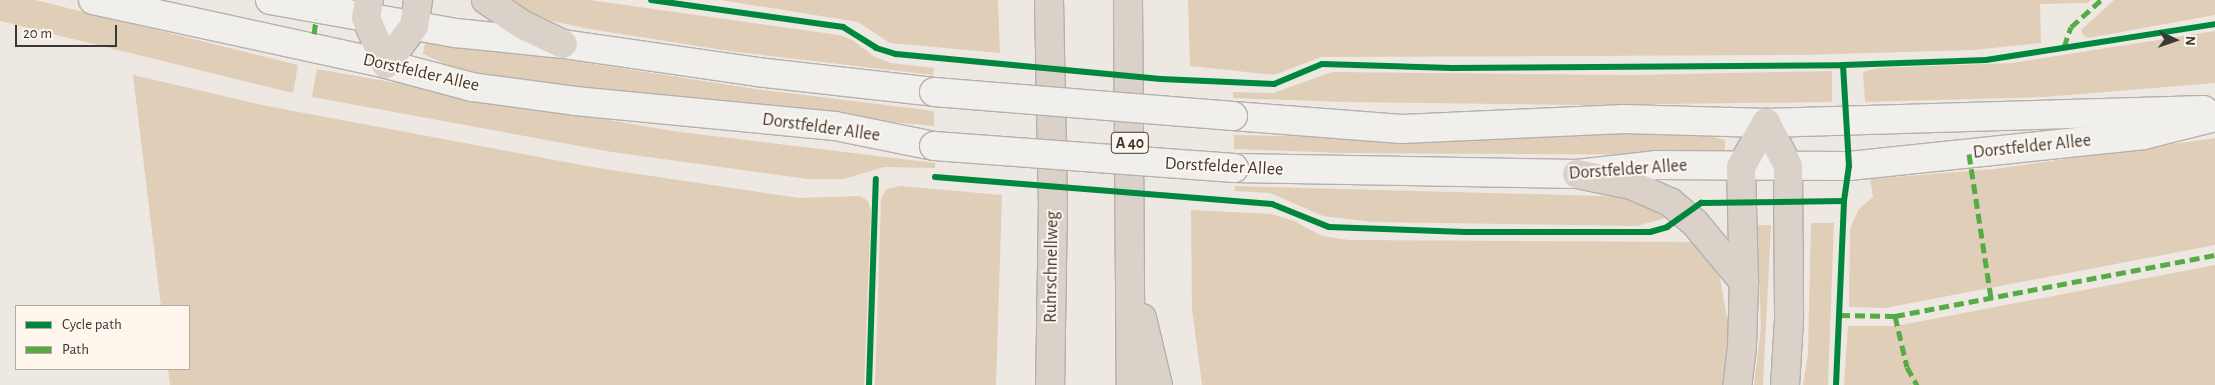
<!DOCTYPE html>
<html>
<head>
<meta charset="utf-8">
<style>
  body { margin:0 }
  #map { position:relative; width:2215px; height:385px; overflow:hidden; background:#eee8e2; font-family:"Alegreya Sans",sans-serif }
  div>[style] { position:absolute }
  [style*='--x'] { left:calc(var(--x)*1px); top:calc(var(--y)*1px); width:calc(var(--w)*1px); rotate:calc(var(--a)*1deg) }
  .green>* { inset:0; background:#e0ceb9 }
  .roads { filter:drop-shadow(1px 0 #b5b0ac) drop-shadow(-1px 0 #b5b0ac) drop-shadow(0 1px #b5b0ac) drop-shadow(0 -1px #b5b0ac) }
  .secondary>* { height:28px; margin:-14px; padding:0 14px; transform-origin:14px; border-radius:14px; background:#f1efec }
  .highway>* { height:28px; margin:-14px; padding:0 14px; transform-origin:14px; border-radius:14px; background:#dad2c9 }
  .bridges { filter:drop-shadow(1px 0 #b5b0ac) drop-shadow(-1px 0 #b5b0ac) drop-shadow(0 1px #b5b0ac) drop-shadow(0 -1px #b5b0ac) }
  .secondary-bridge>* { height:28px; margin:-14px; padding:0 14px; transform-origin:14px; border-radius:14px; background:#f1efec }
  .quiet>* { height:5px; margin-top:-2.5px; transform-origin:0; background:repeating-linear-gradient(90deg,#55ac45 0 10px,transparent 0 15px) }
  .cycleway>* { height:6px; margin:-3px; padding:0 3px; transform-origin:3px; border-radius:3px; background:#00873e }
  span { translate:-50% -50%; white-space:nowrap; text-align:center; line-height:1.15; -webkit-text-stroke:4px #fff6ed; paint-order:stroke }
  .shield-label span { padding:1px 4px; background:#fff6ed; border:1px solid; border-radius:4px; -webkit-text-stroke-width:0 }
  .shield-label { font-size:16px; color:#3c3833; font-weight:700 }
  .street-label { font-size:18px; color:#3c3833 }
  .legend { position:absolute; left:15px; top:305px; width:175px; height:65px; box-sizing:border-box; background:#fff6ed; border:1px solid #b1aaa3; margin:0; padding:6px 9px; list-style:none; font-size:15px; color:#3c3833 }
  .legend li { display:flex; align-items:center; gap:10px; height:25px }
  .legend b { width:25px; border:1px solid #b1aaa3 }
  .north { position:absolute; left:2150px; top:15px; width:50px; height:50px; -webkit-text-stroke:4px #fff6ed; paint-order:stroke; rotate:93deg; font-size:14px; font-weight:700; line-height:20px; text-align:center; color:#3c3833 }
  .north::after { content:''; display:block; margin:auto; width:18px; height:22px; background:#3c3833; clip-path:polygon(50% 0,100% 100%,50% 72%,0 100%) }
  .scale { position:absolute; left:15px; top:25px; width:102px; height:22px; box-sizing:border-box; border:2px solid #3c3833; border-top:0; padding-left:6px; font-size:15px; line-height:18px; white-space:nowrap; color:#3c3833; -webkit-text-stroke:4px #fff6ed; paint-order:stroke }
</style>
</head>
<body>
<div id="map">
  <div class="green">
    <i style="clip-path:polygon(0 0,35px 0,298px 65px,293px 93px,0 21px)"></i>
    <i style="clip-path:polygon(507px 0,589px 0,839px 35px,851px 39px,875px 57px,891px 63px,934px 68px,933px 75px,729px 51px,596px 30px,555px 22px,520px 9px)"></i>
    <i style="clip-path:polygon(721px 0,998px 0,1000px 53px,890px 43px,858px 22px)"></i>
    <i style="clip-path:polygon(1188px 0,2091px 0,2088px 3px,2040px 4px,2041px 43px,1974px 50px,1803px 55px,1321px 57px,1274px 75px,1190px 66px)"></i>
    <i style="clip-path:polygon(2114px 0,2215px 0,2215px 15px,2088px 38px,2083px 35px,2081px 30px)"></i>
    <i style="clip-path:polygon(2215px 31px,2215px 83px,2044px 97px,1865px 102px,1863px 72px,1880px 68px,2012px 63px)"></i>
    <i style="clip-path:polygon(426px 38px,755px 89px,934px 111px,934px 126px,721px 106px,487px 76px,459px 70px,423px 54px)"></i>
    <i style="clip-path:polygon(317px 69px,672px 131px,935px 163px,935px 168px,884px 167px,844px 179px,808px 179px,612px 152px,312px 97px)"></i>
    <i style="clip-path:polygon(1832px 71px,1832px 102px,1582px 105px,1343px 102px,1233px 98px,1233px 92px,1273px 93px,1332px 72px,1631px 75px)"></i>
    <i style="clip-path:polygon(133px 75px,267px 106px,598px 168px,799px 198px,860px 196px,868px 201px,871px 211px,864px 385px,170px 385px,168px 369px,189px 369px,189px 306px,161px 306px)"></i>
    <i style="clip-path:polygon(1633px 130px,1694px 132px,1725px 140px,1725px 155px,1341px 153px,1234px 149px,1234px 135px,1422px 139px)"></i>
    <i style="clip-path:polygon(2215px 138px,2215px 245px,1885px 308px,1849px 307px,1850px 228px,1859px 209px,1873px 197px,1870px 179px,1995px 169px)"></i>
    <i style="clip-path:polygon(901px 186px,1002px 195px,996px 385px,875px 385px,881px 199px,886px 189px)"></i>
    <i style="clip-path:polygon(1234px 186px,1603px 196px,1632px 199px,1665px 215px,1665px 218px,1637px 226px,1374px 222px,1323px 216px,1270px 193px,1235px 191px)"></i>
    <i style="clip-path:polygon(1191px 210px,1271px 214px,1292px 220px,1322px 236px,1349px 240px,1695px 242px,1720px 278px,1729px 330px,1722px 385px,1202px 385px,1192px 309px)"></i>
    <i style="clip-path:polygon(1811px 223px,1834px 223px,1828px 385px,1803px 385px,1808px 354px)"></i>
    <i style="clip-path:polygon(1757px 225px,1771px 225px,1763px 385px,1754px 385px,1761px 327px)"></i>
    <i style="clip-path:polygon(2215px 265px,2215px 385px,1844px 385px,1848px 326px,1896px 326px)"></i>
  </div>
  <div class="roads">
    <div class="secondary">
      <i style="--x:93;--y:0;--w:300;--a:12.3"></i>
      <i style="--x:386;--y:64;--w:89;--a:15"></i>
      <i style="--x:472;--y:87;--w:104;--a:7.7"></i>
      <i style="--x:575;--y:101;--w:261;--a:5.5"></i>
      <i style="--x:835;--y:126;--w:101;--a:11.4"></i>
      <i style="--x:270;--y:0;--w:189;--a:10.1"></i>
      <i style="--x:456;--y:33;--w:108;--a:5.9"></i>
      <i style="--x:563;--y:44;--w:196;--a:8.2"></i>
      <i style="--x:757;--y:72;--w:178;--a:6.4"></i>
      <i style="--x:1233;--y:116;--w:169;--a:4.4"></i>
      <i style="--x:1402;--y:129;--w:222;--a:-2.6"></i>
      <i style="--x:1624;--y:119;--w:142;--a:1.6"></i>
      <i style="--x:1766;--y:123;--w:438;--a:-1.7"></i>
      <i style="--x:1234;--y:168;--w:343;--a:1"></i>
      <i style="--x:1577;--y:174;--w:81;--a:-6.4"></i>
      <i style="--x:1657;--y:165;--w:192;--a:0.3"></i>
      <i style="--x:1849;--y:166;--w:297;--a:-6"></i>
      <i style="--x:2144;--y:135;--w:73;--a:-14.2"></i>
    </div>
    <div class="highway">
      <i style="--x:369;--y:0;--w:18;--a:99"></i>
      <i style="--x:366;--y:18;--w:50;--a:66.5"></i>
      <i style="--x:486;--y:0;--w:45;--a:34"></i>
      <i style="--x:523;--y:25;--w:44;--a:25.4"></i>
      <i style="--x:1049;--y:0;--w:201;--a:88.9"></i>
      <i style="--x:1053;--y:201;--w:184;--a:90.9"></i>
      <i style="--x:1128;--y:0;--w:385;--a:89.6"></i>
      <i style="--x:386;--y:64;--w:47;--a:-53.6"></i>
      <i style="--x:414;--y:26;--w:26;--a:-81"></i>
      <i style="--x:1766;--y:123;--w:48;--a:62.9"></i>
      <i style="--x:1788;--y:166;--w:154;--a:89.6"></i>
      <i style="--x:1789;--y:320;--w:65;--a:93.5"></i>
      <i style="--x:1577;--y:174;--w:55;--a:11.5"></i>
      <i style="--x:1631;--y:185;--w:43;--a:23.6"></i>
      <i style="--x:1670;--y:202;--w:33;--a:40"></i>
      <i style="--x:1695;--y:223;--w:77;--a:50.3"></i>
      <i style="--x:1744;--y:282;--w:65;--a:91.8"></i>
      <i style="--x:1742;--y:347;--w:38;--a:97"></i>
      <i style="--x:1744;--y:282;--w:115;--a:-91.5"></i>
      <i style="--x:1741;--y:167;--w:51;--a:-60.4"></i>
      <i style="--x:1142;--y:318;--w:69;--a:76.6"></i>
    </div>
  </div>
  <div class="bridges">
    <div class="secondary-bridge">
      <i style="--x:934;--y:92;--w:300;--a:4.6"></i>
      <i style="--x:934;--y:146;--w:301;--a:4.2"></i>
    </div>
  </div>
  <div class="quiet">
    <i style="--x:314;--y:34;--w:15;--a:-82"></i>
    <i style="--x:2064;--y:47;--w:21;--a:-71"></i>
    <i style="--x:2071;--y:27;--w:40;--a:-42"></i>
    <i style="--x:1969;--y:154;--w:146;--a:81.3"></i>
    <i style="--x:1840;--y:315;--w:55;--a:1"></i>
    <i style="--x:1895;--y:316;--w:326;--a:-10.8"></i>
    <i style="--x:1895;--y:316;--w:52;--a:76.8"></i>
    <i style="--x:1907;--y:367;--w:21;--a:61"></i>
  </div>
  <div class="cycleway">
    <i style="--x:651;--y:0;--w:194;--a:8"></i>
    <i style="--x:843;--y:27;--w:39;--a:32"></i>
    <i style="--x:876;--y:48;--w:21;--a:17"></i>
    <i style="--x:896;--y:54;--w:266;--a:5.4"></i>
    <i style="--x:1161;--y:79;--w:113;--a:2.5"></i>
    <i style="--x:1274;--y:84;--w:52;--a:-22.6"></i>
    <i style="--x:1322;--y:64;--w:130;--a:1.8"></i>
    <i style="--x:1452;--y:68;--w:391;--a:-0.4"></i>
    <i style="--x:1843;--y:65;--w:143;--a:-2"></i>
    <i style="--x:1986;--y:60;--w:232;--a:-8.9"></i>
    <i style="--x:935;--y:177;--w:338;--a:4.6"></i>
    <i style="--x:1272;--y:204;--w:61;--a:22"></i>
    <i style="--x:1329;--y:227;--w:136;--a:2.1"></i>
    <i style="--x:1465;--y:232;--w:185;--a:0"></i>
    <i style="--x:1650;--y:232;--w:18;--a:-16"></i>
    <i style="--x:1667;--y:227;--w:42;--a:-35.2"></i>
    <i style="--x:1701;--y:203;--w:143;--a:-0.8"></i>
    <i style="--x:869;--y:385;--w:206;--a:-88.1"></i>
    <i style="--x:1836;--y:385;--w:184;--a:-87.5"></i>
    <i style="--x:1844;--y:201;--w:35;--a:-82"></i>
    <i style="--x:1849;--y:166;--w:101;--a:-93.4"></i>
  </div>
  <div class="shield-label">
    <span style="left:1130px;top:143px">A 40</span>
  </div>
  <div class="street-label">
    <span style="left:421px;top:73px;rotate:13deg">Dorstfelder Allee</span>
    <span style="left:821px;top:128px;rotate:8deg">Dorstfelder Allee</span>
    <span style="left:2032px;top:147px;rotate:-6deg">Dorstfelder Allee</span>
    <span style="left:1224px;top:167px;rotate:3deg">Dorstfelder Allee</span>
    <span style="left:1628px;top:170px;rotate:-4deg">Dorstfelder Allee</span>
    <span style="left:1052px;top:267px;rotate:-89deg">Ruhrschnellweg</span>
  </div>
  <ul class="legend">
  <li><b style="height:6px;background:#00873e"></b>Cycle path</li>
  <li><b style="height:6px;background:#55ac45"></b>Path</li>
  </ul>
  <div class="north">N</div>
  <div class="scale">20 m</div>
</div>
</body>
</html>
